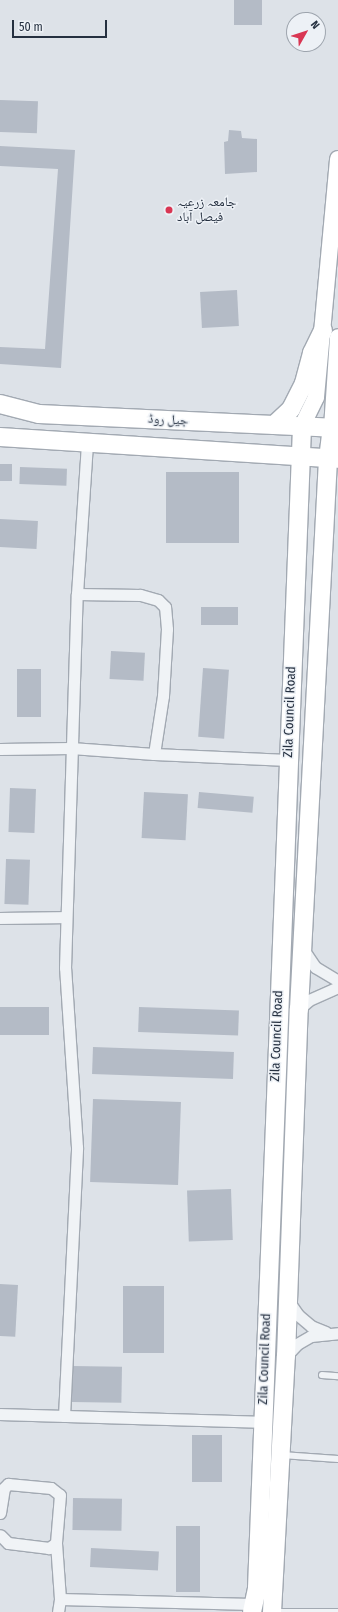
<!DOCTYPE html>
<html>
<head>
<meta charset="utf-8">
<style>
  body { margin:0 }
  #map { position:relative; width:338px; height:1612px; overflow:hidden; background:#dde2e8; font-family:"Fira Sans Condensed","Noto Naskh Arabic",sans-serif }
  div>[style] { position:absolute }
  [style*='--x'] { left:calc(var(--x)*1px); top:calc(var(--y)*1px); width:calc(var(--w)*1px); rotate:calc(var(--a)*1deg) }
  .building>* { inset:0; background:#b4bbc6; transform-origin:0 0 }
  .roads { filter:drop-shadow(1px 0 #a2a9b2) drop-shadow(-1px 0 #a2a9b2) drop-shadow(0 1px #a2a9b2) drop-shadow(0 -1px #a2a9b2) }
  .lane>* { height:5.5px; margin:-2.75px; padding:0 2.75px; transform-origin:2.75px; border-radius:2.75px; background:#f0f3f6 }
  .street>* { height:11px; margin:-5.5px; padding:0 5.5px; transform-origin:5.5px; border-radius:5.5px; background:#f0f3f6 }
  .secondary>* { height:16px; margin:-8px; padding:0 8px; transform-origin:8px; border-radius:8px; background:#fff }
  .primary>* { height:18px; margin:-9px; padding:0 9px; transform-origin:9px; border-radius:9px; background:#fff }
  .dots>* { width:11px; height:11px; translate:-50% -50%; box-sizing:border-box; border:2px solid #edf1f6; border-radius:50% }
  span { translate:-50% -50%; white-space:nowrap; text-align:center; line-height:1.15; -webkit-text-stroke:3px #edf1f6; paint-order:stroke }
  .poi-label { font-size:13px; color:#253040 }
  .left { translate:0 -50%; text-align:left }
  .street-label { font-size:13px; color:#253040 }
  .north { position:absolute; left:286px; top:12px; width:40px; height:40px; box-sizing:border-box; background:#edf1f6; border:1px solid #9da4ad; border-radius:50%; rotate:51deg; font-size:11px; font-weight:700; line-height:16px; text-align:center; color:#253040 }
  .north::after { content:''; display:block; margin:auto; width:14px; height:18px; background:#d93653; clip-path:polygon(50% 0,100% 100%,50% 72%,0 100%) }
  .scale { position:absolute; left:12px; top:20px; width:95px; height:18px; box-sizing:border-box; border:2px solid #253040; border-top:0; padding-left:5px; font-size:12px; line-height:14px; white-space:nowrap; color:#253040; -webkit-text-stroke:3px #edf1f6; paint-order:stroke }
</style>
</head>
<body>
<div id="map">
  <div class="building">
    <i style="left:234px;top:0;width:28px;height:25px"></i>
    <i style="left:0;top:100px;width:38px;height:32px;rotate:2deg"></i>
    <i style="clip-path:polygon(229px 130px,241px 131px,242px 138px,257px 139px,257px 172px,225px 174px,224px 142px,228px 141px)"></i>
    <i style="clip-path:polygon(0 146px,75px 150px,61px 368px,0 364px,0 347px,45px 349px,58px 169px,0 166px)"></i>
    <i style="left:237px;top:290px;width:36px;height:37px;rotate:87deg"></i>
    <i style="left:0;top:464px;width:12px;height:17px"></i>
    <i style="left:20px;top:467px;width:47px;height:17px;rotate:2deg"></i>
    <i style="left:166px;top:472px;width:73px;height:71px"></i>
    <i style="left:0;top:519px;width:38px;height:28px;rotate:3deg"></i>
    <i style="left:238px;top:607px;width:18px;height:37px;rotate:90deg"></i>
    <i style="left:111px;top:651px;width:34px;height:28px;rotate:3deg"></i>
    <i style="left:203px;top:668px;width:26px;height:69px;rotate:4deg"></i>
    <i style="left:17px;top:669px;width:24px;height:48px"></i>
    <i style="left:10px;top:788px;width:26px;height:44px;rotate:2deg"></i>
    <i style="left:144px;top:792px;width:44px;height:46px;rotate:3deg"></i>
    <i style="left:199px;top:792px;width:55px;height:16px;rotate:5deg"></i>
    <i style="left:6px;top:859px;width:24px;height:45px;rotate:2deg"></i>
    <i style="left:0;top:1007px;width:49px;height:28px"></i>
    <i style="left:139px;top:1007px;width:100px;height:25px;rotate:2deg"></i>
    <i style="left:93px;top:1047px;width:141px;height:27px;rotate:2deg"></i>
    <i style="left:93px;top:1099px;width:88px;height:83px;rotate:2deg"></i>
    <i style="left:231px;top:1189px;width:51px;height:44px;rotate:88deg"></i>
    <i style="left:0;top:1284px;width:18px;height:52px;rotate:3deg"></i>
    <i style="left:123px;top:1286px;width:41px;height:67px"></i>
    <i style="left:72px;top:1366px;width:50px;height:36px;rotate:1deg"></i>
    <i style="left:192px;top:1435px;width:30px;height:47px"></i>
    <i style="left:73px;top:1498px;width:49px;height:32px;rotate:1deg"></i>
    <i style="left:176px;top:1526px;width:24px;height:66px"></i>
    <i style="left:91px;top:1548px;width:68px;height:19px;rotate:3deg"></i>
  </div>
  <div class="roads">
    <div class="lane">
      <i style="--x:322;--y:1375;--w:16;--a:4"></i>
      <i style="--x:282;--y:1455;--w:56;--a:4.1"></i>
      <i style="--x:279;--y:1612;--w:59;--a:0"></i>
    </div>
    <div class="street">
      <i style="--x:0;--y:749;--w:71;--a:-0.8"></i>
      <i style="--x:71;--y:748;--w:83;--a:4.1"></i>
      <i style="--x:154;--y:754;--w:59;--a:-81.2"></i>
      <i style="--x:163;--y:696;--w:67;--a:-86.6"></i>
      <i style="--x:167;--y:629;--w:22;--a:-95"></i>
      <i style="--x:165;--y:607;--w:10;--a:-135"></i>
      <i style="--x:158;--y:600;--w:19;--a:-164"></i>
      <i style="--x:140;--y:595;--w:63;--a:-179.1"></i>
      <i style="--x:154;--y:754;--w:134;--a:2.6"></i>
      <i style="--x:0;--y:918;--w:66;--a:-0.9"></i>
      <i style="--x:303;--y:949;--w:22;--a:56"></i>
      <i style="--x:315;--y:967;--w:27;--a:31"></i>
      <i style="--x:299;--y:1009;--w:13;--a:-42"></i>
      <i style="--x:309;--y:1000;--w:32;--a:-24"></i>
      <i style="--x:289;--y:1302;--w:16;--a:55"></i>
      <i style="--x:298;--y:1315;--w:17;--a:40"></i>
      <i style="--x:311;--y:1326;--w:16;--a:22"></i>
      <i style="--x:286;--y:1356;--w:16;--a:-47"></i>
      <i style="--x:297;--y:1344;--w:16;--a:-30"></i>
      <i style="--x:311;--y:1336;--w:27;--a:-6"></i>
      <i style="--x:0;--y:1414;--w:262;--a:1.7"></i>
      <i style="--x:64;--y:1416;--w:269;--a:-87.2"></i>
      <i style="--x:77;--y:1147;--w:179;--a:-93.8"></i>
      <i style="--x:65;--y:968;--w:374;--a:-88.2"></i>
      <i style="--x:77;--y:594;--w:151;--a:-86.2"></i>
      <i style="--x:0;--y:1513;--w:25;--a:-81"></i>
      <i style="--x:4;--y:1488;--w:6;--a:-45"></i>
      <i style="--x:8;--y:1484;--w:43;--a:5.3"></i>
      <i style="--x:51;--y:1488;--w:11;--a:38"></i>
      <i style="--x:60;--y:1495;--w:48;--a:94.8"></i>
      <i style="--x:56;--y:1543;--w:9;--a:144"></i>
      <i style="--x:49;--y:1548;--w:41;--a:-173"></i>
      <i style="--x:8;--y:1543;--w:11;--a:-135"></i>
      <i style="--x:56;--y:1543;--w:56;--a:85.9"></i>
      <i style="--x:60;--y:1599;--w:192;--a:1.5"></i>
      <i style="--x:58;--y:1612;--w:13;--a:-81"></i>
    </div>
    <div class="secondary">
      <i style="--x:302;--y:426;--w:32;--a:-64"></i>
      <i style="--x:316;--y:397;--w:239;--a:-84.7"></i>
      <i style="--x:332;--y:428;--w:91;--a:-86.2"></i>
    </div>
    <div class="primary">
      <i style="--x:0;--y:404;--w:40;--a:14.4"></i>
      <i style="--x:39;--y:414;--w:299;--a:2.7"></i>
      <i style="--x:274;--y:425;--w:23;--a:-43"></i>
      <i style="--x:291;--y:409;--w:29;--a:-63"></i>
      <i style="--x:304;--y:383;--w:31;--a:-75"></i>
      <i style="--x:312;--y:353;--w:25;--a:-64"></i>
      <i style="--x:0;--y:437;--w:339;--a:3.7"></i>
      <i style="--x:252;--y:1612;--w:25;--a:-78"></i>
      <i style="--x:257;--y:1588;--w:1163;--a:-87.78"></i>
      <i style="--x:272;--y:1612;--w:256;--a:-86.9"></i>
      <i style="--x:286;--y:1356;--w:347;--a:-87.9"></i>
      <i style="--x:299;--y:1009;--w:551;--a:-86.98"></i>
      <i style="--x:328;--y:459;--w:31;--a:-83"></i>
    </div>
  </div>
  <div class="dots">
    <i style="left:169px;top:210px;background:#d93653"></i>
  </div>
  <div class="poi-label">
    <span class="left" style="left:177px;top:210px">جامعہ زرعیہ<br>فیصل آباد</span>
  </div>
  <div class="street-label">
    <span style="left:168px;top:420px;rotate:3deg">جیل روڈ</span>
    <span style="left:290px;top:712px;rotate:-88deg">Zila Council Road</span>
    <span style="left:277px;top:1036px;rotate:-88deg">Zila Council Road</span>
    <span style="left:265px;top:1359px;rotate:-88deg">Zila Council Road</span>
  </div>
  <div class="north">N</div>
  <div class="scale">50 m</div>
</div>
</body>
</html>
